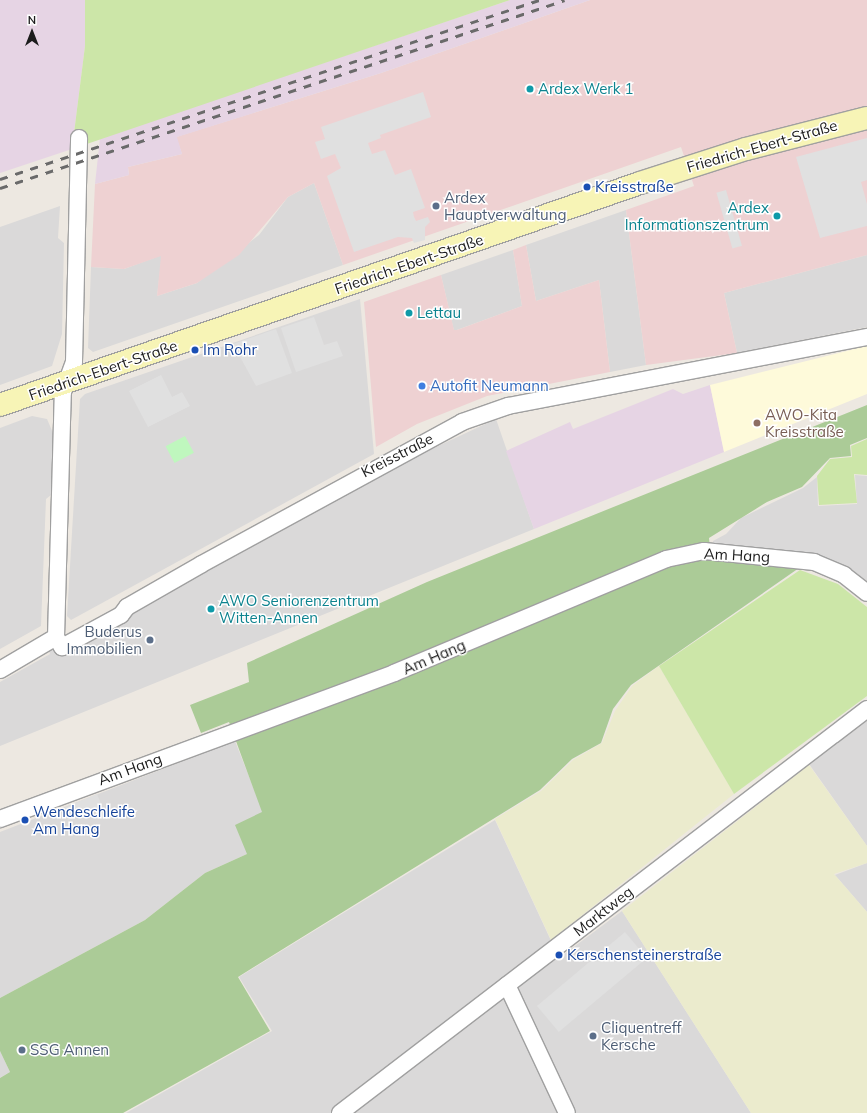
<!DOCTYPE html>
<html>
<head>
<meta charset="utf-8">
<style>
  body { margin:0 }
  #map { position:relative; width:867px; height:1113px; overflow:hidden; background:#ede8e1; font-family:Mulish,sans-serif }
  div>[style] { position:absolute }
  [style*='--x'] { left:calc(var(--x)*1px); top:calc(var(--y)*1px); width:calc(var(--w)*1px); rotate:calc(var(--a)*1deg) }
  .residential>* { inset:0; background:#dad9d9 }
  .commercial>* { inset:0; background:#eed1d2 }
  .industrial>* { inset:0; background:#e6d4e4 }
  .education>* { inset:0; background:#fefada }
  .farmland>* { inset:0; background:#ebebcd }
  .grass>* { inset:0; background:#cce6a8 }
  .forest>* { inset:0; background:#abcb97 }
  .park>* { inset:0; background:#bff7be; transform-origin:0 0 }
  .parking>* { inset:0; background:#e0e0e0; transform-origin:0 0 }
  .roads { filter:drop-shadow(1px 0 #a0a0a0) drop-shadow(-1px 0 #a0a0a0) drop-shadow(0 1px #a0a0a0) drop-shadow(0 -1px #a0a0a0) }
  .street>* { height:16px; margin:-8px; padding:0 8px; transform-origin:8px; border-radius:8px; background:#fff }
  .secondary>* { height:22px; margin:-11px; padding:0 11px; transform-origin:11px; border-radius:11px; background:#f7f4b6 }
  .rail>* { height:3px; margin-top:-1.5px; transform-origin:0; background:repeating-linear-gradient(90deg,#6a6a6a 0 8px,transparent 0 16px) }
  .dots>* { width:11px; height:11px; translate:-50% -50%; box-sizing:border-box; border:2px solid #fff; border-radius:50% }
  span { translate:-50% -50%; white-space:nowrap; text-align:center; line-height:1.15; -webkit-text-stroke:3px #fff; paint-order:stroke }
  .culture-label { font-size:15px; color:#0d838f }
  .left { translate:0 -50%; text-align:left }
  .right { translate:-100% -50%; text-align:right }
  .street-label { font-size:15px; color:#1c1c1c }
  .transit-label { font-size:15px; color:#164399 }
  .service-label { font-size:15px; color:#4e5e75 }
  .shop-label { font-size:15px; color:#366cbe }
  .education-label { font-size:15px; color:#785e54 }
  .north { position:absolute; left:12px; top:12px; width:40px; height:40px; -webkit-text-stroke:3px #fff; paint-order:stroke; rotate:0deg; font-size:11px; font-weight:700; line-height:16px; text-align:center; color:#1c1c1c }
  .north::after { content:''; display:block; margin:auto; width:14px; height:18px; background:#1c1c1c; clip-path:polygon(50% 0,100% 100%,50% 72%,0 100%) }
</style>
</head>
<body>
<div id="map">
  <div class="residential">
    <i style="clip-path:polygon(314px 183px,343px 265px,93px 352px,88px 348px,91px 267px,124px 269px,162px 255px,157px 296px,197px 283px,259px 235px,288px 197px)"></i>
    <i style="clip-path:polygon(60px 206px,58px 238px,64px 243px,62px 334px,52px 366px,0 385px,0 227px)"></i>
    <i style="clip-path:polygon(626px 210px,646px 365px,610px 372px,599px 280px,536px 301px,526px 245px)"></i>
    <i style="clip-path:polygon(513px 250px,522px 306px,454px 331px,441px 275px)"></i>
    <i style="clip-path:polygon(867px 255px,867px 327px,737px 353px,724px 293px)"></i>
    <i style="clip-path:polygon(360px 299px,374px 454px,71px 620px,67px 616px,80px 399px,85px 394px)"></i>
    <i style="clip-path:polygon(32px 416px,47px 419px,53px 433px,51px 495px,46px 499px,41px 626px,0 649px,0 428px)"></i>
    <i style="clip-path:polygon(496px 419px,534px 529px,0 746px,0 682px,50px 654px,49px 651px,391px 468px)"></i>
    <i style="clip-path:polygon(855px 475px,867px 476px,867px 581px,847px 566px,816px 556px,713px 545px,713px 541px,726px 534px,741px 518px,803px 488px,817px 477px,818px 506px,857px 504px)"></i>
    <i style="clip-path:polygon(867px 720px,867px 846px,809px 764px)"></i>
    <i style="clip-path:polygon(235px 741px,263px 812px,247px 854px,205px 873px,145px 920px,0 998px,0 832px)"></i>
    <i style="clip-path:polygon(495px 820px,559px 958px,622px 911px,751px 1113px,126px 1113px,272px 1031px,239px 977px)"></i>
    <i style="clip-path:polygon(867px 863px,867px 912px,835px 875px)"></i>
    <i style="clip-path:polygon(0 1051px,10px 1072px,0 1078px)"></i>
  </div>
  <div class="commercial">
    <i style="clip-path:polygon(590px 0,867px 0,867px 255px,724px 293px,737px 353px,646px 365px,626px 210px,694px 186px,681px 147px,343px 265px,314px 183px,288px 197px,239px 255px,197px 283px,157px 296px,161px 256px,124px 269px,91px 267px,95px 184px,129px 175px,128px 167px,182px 154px,176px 137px,381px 73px)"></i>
    <i style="clip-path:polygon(526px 245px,536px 301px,599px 280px,610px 372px,487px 396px,417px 424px,376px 447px,364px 302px,441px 275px,454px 330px,457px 330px,522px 306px,513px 250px)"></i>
  </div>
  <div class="industrial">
    <i style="clip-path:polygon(0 0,85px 0,85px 46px,72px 149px,0 173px)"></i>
    <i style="clip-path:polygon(510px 0,590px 0,381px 73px,177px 137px,182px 154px,128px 167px,129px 175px,95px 184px,100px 138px)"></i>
    <i style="clip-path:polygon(710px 385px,724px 452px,534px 529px,506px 451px,570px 422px,573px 429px,673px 389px,683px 394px)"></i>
  </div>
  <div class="education">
    <i style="clip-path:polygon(867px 346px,867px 394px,724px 452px,710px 385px)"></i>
  </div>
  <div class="farmland">
    <i style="clip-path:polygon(659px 666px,734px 794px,551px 940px,495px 819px,541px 791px,573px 760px,602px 743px,615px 711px,632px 686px)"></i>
    <i style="clip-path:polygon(809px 765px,867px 846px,867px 863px,834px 874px,867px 912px,867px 1113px,751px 1113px,622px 911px)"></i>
  </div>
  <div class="grass">
    <i style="clip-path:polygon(85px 0,510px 0,72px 149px,85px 46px)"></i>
    <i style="clip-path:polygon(867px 439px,867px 475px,854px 474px,857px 503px,819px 505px,817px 476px,830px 459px,852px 457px,851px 446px)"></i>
    <i style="clip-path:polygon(800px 570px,838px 584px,867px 607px,867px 696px,734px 794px,659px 666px)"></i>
  </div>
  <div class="forest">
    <i style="clip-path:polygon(867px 405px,867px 438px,850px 445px,851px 456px,830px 458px,802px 487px,767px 502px,709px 538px,711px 558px,799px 568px,631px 685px,613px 709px,601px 743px,572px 759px,540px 790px,238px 977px,270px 1031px,123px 1113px,0 1113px,0 1078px,10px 1072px,0 1051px,0 998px,145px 920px,205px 873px,247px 854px,235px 825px,262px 812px,229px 722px,201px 733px,190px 705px,249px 682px,247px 663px,427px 582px)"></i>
  </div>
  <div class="park">
    <i style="left:185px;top:436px;width:19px;height:22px;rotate:62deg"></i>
  </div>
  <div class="parking">
    <i style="clip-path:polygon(423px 92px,431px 117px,380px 135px,381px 138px,368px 143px,372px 154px,385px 150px,395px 175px,411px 169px,425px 208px,413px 212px,414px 217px,416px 221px,428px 217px,430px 222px,425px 227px,425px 240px,414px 243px,412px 238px,398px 237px,354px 252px,327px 176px,341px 168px,335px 154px,321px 159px,315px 142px,325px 139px,321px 127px)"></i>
    <i style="clip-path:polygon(867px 138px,867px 180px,861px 182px,867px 204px,867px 226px,820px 238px,796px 157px)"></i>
    <i style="left:726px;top:190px;width:58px;height:10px;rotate:74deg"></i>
    <i style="clip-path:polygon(314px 317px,324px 345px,337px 341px,343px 356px,296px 372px,281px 328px)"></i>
    <i style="clip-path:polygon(276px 329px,292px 373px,256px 386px,233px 344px)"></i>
    <i style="clip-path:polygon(161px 375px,172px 397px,182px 392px,190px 406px,148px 427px,129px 391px)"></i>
    <i style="left:97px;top:794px;width:13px;height:37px;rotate:67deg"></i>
    <i style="left:625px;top:932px;width:34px;height:115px;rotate:50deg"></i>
  </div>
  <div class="roads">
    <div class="street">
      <i style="--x:56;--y:637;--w:245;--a:-88.4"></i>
      <i style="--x:63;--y:392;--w:32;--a:-70"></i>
      <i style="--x:74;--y:362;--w:224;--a:-88.7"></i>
      <i style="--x:0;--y:670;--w:65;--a:-30.5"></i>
      <i style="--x:56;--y:637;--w:12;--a:59"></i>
      <i style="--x:62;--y:647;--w:67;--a:-28.5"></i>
      <i style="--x:121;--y:615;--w:10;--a:-53"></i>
      <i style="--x:127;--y:607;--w:86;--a:-29.8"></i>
      <i style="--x:202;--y:564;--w:296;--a:-28.6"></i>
      <i style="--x:462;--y:422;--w:49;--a:-19.2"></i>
      <i style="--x:508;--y:406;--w:366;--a:-10.9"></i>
      <i style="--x:0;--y:819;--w:420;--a:-20.3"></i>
      <i style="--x:394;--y:673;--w:295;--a:-22.7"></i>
      <i style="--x:666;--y:559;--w:39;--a:-12"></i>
      <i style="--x:704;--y:551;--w:111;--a:5.7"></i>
      <i style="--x:814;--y:562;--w:33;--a:23"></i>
      <i style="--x:844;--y:575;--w:29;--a:38"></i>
      <i style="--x:507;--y:985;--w:141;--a:64.9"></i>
      <i style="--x:340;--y:1113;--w:664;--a:-37.47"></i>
    </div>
    <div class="secondary">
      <i style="--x:0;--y:405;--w:677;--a:-19.13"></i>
      <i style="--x:640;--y:183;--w:111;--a:-17.8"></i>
      <i style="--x:746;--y:149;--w:125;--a:-14.4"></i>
    </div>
  </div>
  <div class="rail">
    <i style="--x:0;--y:179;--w:568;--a:-18.37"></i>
    <i style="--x:0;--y:188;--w:595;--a:-18.4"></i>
  </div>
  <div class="dots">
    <i style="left:530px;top:89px;background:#0f9aa8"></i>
    <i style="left:587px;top:187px;background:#1a4fb4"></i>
    <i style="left:436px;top:206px;background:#5c6f8a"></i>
    <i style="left:777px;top:216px;background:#0f9aa8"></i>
    <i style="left:409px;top:313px;background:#0f9aa8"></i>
    <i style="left:195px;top:350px;background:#1a4fb4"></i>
    <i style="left:422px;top:386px;background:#3f7fe0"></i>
    <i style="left:757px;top:423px;background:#8d6e63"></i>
    <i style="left:211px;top:609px;background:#0f9aa8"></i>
    <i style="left:150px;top:640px;background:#5c6f8a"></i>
    <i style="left:25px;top:820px;background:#1a4fb4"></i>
    <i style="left:559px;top:955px;background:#1a4fb4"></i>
    <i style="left:593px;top:1036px;background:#5c6f8a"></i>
    <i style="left:22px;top:1050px;background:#5c6f8a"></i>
  </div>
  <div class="culture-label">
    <span class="left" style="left:538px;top:89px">Ardex Werk 1</span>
    <span class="right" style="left:769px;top:216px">Ardex<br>Informationszentrum</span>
    <span class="left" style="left:417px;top:313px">Lettau</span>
    <span class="left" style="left:219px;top:609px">AWO Seniorenzentrum<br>Witten-Annen</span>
  </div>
  <div class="street-label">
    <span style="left:762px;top:146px;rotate:-16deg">Friedrich-Ebert-Straße</span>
    <span style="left:409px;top:264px;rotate:-19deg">Friedrich-Ebert-Straße</span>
    <span style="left:103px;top:370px;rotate:-19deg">Friedrich-Ebert-Straße</span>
    <span style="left:397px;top:455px;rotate:-27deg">Kreisstraße</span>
    <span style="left:737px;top:555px;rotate:3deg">Am Hang</span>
    <span style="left:434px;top:657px;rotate:-23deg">Am Hang</span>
    <span style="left:130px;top:769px;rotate:-20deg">Am Hang</span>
    <span style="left:603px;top:911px;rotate:-38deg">Marktweg</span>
  </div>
  <div class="transit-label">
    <span class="left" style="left:595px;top:187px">Kreisstraße</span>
    <span class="left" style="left:203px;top:350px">Im Rohr</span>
    <span class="left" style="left:33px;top:820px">Wendeschleife<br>Am Hang</span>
    <span class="left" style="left:567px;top:955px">Kerschensteinerstraße</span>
  </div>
  <div class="service-label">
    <span class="left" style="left:444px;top:206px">Ardex<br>Hauptverwaltung</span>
    <span class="right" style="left:142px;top:640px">Buderus<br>Immobilien</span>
    <span class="left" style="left:601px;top:1036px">Cliquentreff<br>Kersche</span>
    <span class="left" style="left:30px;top:1050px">SSG Annen</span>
  </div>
  <div class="shop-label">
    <span class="left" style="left:430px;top:386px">Autofit Neumann</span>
  </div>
  <div class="education-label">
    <span class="left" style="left:765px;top:423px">AWO-Kita<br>Kreisstraße</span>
  </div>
  <div class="north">N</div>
</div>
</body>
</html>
